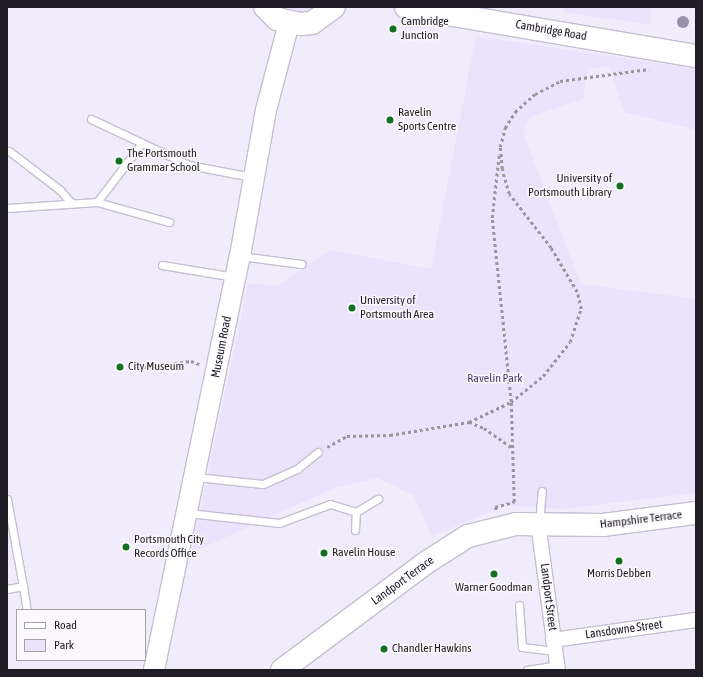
<!DOCTYPE html>
<html>
<head>
<meta charset="utf-8">
<style>
  body { margin:0 }
  #map { position:relative; width:703px; height:677px; overflow:hidden; background:#fbf9fd; font-family:"Asap Condensed",sans-serif }
  div>[style] { position:absolute }
  [style*='--x'] { left:calc(var(--x)*1px); top:calc(var(--y)*1px); width:calc(var(--w)*1px); rotate:calc(var(--a)*1deg) }
  .built>* { inset:0; background:#f1ecfc }
  .green>* { inset:0; background:#ebe2fc }
  .path>* { height:2.5px; margin-top:-1.25px; transform-origin:0; background:repeating-linear-gradient(90deg,#98969b 0 3px,transparent 0 6px) }
  .roads { filter:drop-shadow(1px 0 #c5bfd1) drop-shadow(-1px 0 #c5bfd1) drop-shadow(0 1px #c5bfd1) drop-shadow(0 -1px #c5bfd1) }
  .service>* { height:7px; margin:-3.5px; padding:0 3.5px; transform-origin:3.5px; border-radius:3.5px; background:#fff }
  .minor>* { height:14px; margin:-7px; padding:0 7px; transform-origin:7px; border-radius:7px; background:#fff }
  .secondary>* { height:20px; margin:-10px; padding:0 10px; transform-origin:10px; border-radius:10px; background:#fff }
  .primary>* { height:22px; margin:-11px; padding:0 11px; transform-origin:11px; border-radius:11px; background:#fff }
  .trees>* { width:12px; height:12px; margin:-6px; border-radius:50%; background:#9b90ab }
  .dots>* { width:11px; height:11px; translate:-50% -50%; box-sizing:border-box; border:2px solid #fbf9fd; border-radius:50% }
  span { translate:-50% -50%; white-space:nowrap; text-align:center; line-height:1.15; -webkit-text-stroke:3px #fbf9fd; paint-order:stroke }
  .poi-label { font-size:12px; color:#1f1c23 }
  .left { translate:0 -50%; text-align:left }
  .right { translate:-100% -50%; text-align:right }
  .street-label { font-size:12px; color:#1f1c23 }
  .park-label { font-size:12px; color:#4c3a68 }
  .frame { position:absolute; inset:0; border:8px solid #1f1c23; pointer-events:none }
  .legend { position:absolute; left:16px; top:609px; width:130px; height:52px; box-sizing:border-box; background:#fbf9fd; border:1px solid #a3a1a6; margin:0; padding:5px 7px; list-style:none; font-size:12px; color:#1f1c23 }
  .legend li { display:flex; align-items:center; gap:8px; height:20px }
  .legend b { width:20px; border:1px solid #a3a1a6 }
</style>
</head>
<body>
<div id="map">
  <div class="built">
    <i style="clip-path:polygon(evenodd,7px 7px,696px 7px,696px 670px,7px 670px,7px 7px,17px 610px,145px 610px,145px 660px,17px 660px,17px 610px)"></i>
  </div>
  <div class="green">
    <i style="clip-path:polygon(273px 7px,322px 7px,308px 17px)"></i>
    <i style="clip-path:polygon(565px 7px,652px 7px,649px 25px,564px 12px)"></i>
    <i style="clip-path:polygon(476px 36px,696px 69px,696px 130px,624px 112px,609px 67px,588px 68px,583px 99px,530px 117px,523px 133px,581px 284px,696px 299px,696px 493px,562px 509px,507px 505px,432px 536px,414px 496px,378px 478px,334px 488px,191px 553px,248px 284px,278px 285px,331px 250px,431px 269px)"></i>
  </div>
  <div class="path">
    <i style="--x:144;--y:367;--w:47;--a:-7.3"></i>
    <i style="--x:191;--y:361;--w:9;--a:21"></i>
    <i style="--x:469;--y:422;--w:16;--a:22"></i>
    <i style="--x:484;--y:428;--w:35;--a:35"></i>
    <i style="--x:327;--y:447;--w:23;--a:-29"></i>
    <i style="--x:347;--y:436;--w:43;--a:-1.3"></i>
    <i style="--x:390;--y:435;--w:80;--a:-9.3"></i>
    <i style="--x:469;--y:422;--w:47;--a:-25.5"></i>
    <i style="--x:511;--y:402;--w:185;--a:-95.9"></i>
    <i style="--x:492;--y:218;--w:63;--a:-83.7"></i>
    <i style="--x:496;--y:510;--w:3;--a:-108"></i>
    <i style="--x:495;--y:507;--w:20;--a:-15"></i>
    <i style="--x:514;--y:502;--w:100;--a:-91.7"></i>
    <i style="--x:511;--y:402;--w:41;--a:-39.1"></i>
    <i style="--x:543;--y:376;--w:43;--a:-51.5"></i>
    <i style="--x:570;--y:342;--w:35;--a:-72"></i>
    <i style="--x:581;--y:309;--w:17;--a:-103"></i>
    <i style="--x:577;--y:292;--w:51;--a:-120.6"></i>
    <i style="--x:551;--y:248;--w:68;--a:-127.9"></i>
    <i style="--x:509;--y:194;--w:26;--a:-106"></i>
    <i style="--x:502;--y:169;--w:22;--a:-95"></i>
    <i style="--x:500;--y:147;--w:20;--a:-75"></i>
    <i style="--x:505;--y:128;--w:19;--a:-58"></i>
    <i style="--x:515;--y:112;--w:27;--a:-42"></i>
    <i style="--x:535;--y:94;--w:28;--a:-27"></i>
    <i style="--x:560;--y:81;--w:90;--a:-7.7"></i>
  </div>
  <div class="roads">
    <div class="service">
      <i style="--x:91;--y:119;--w:108;--a:25.1"></i>
      <i style="--x:189;--y:165;--w:64;--a:10.8"></i>
      <i style="--x:9;--y:151;--w:64;--a:37.4"></i>
      <i style="--x:60;--y:190;--w:18;--a:49"></i>
      <i style="--x:97;--y:202;--w:74;--a:-52.7"></i>
      <i style="--x:7;--y:208;--w:90;--a:-3.8"></i>
      <i style="--x:97;--y:202;--w:75;--a:15.5"></i>
      <i style="--x:240;--y:256;--w:62;--a:7.5"></i>
      <i style="--x:162;--y:265;--w:74;--a:9.3"></i>
      <i style="--x:196;--y:477;--w:67;--a:6"></i>
      <i style="--x:263;--y:484;--w:37;--a:-24"></i>
      <i style="--x:297;--y:469;--w:27;--a:-39"></i>
      <i style="--x:7;--y:499;--w:88;--a:79.6"></i>
      <i style="--x:23;--y:586;--w:16;--a:169"></i>
      <i style="--x:188;--y:513;--w:92;--a:6.3"></i>
      <i style="--x:279;--y:523;--w:54;--a:-20.4"></i>
      <i style="--x:330;--y:504;--w:27;--a:17"></i>
      <i style="--x:539;--y:523;--w:32;--a:-85"></i>
      <i style="--x:355;--y:530;--w:18;--a:-87"></i>
      <i style="--x:356;--y:512;--w:26;--a:-31"></i>
      <i style="--x:23;--y:586;--w:24;--a:81"></i>
      <i style="--x:519;--y:605;--w:42;--a:85.9"></i>
      <i style="--x:522;--y:647;--w:25;--a:7"></i>
      <i style="--x:547;--y:650;--w:8;--a:-23"></i>
      <i style="--x:527;--y:670;--w:30;--a:-9"></i>
    </div>
    <div class="minor">
      <i style="--x:538;--y:523;--w:148;--a:82.3"></i>
      <i style="--x:553;--y:640;--w:144;--a:-8"></i>
    </div>
    <div class="secondary">
      <i style="--x:154;--y:670;--w:423;--a:-78.3"></i>
      <i style="--x:240;--y:256;--w:148;--a:-79.9"></i>
      <i style="--x:266;--y:110;--w:90;--a:-75.2"></i>
    </div>
    <div class="primary">
      <i style="--x:265;--y:7;--w:17;--a:45"></i>
      <i style="--x:277;--y:19;--w:25;--a:12"></i>
      <i style="--x:301;--y:24;--w:11;--a:-5"></i>
      <i style="--x:312;--y:23;--w:27;--a:-36"></i>
      <i style="--x:406;--y:7;--w:294;--a:9.6"></i>
      <i style="--x:282;--y:670;--w:177;--a:-36.7"></i>
      <i style="--x:424;--y:564;--w:52;--a:-32.5"></i>
      <i style="--x:468;--y:536;--w:49;--a:-14"></i>
      <i style="--x:516;--y:524;--w:87;--a:0.7"></i>
      <i style="--x:603;--y:525;--w:94;--a:-7.4"></i>
    </div>
  </div>
  <div class="trees">
    <i style="left:683px;top:22px"></i>
  </div>
  <div class="dots">
    <i style="left:393px;top:29px;background:#117120"></i>
    <i style="left:390px;top:120px;background:#117120"></i>
    <i style="left:119px;top:161px;background:#117120"></i>
    <i style="left:620px;top:186px;background:#117120"></i>
    <i style="left:352px;top:308px;background:#117120"></i>
    <i style="left:120px;top:367px;background:#117120"></i>
    <i style="left:126px;top:547px;background:#117120"></i>
    <i style="left:324px;top:553px;background:#117120"></i>
    <i style="left:619px;top:561px;background:#117120"></i>
    <i style="left:494px;top:574px;background:#117120"></i>
    <i style="left:384px;top:649px;background:#117120"></i>
  </div>
  <div class="poi-label">
    <span class="left" style="left:401px;top:29px">Cambridge<br>Junction</span>
    <span class="left" style="left:398px;top:120px">Ravelin<br>Sports Centre</span>
    <span class="left" style="left:127px;top:161px">The Portsmouth<br>Grammar School</span>
    <span class="right" style="left:612px;top:186px">University of<br>Portsmouth Library</span>
    <span class="left" style="left:360px;top:308px">University of<br>Portsmouth Area</span>
    <span class="left" style="left:128px;top:367px">City Museum</span>
    <span class="left" style="left:134px;top:547px">Portsmouth City<br>Records Office</span>
    <span class="left" style="left:332px;top:553px">Ravelin House</span>
    <span style="left:619px;top:574px">Morris Debben</span>
    <span style="left:494px;top:588px">Warner Goodman</span>
    <span class="left" style="left:392px;top:649px">Chandler Hawkins</span>
  </div>
  <div class="street-label">
    <span style="left:551px;top:31px;rotate:10deg">Cambridge Road</span>
    <span style="left:222px;top:347px;rotate:-79deg">Museum Road</span>
    <span style="left:641px;top:520px;rotate:-7deg">Hampshire Terrace</span>
    <span style="left:403px;top:581px;rotate:-36deg">Landport Terrace</span>
    <span style="left:548px;top:597px;rotate:83deg">Landport Street</span>
    <span style="left:624px;top:630px;rotate:-8deg">Lansdowne Street</span>
  </div>
  <div class="park-label">
    <span style="left:495px;top:379px">Ravelin Park</span>
  </div>
  <div class="frame"></div>
  <ul class="legend">
  <li><b style="height:5px;background:#fff"></b>Road</li>
  <li><b style="height:11px;background:#ebe2fc"></b>Park</li>
  </ul>
</div>
</body>
</html>
